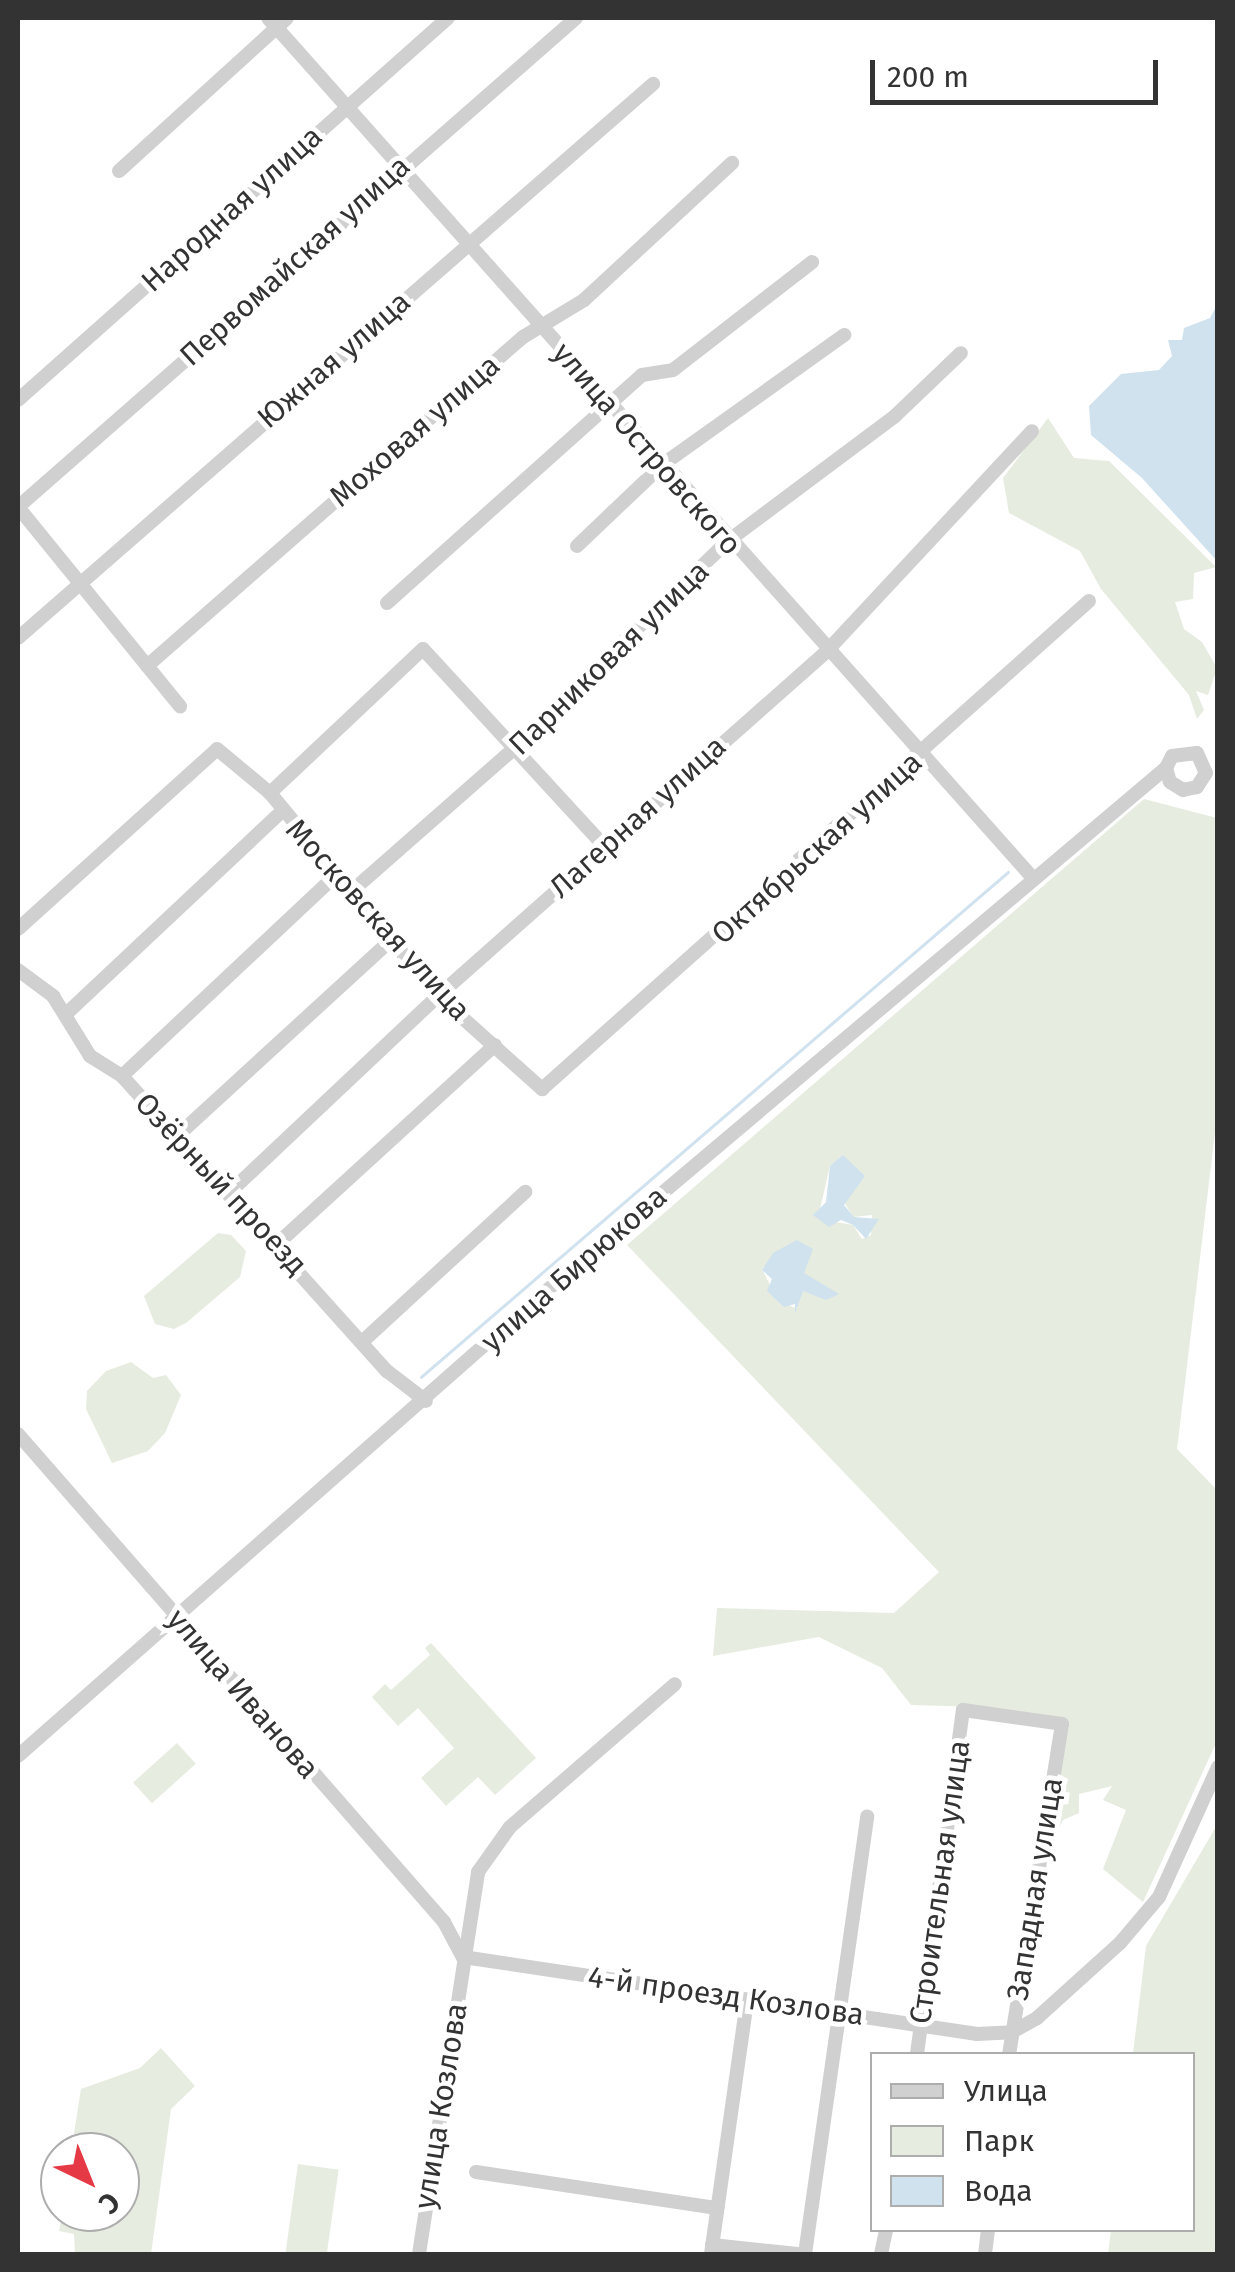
<!DOCTYPE html>
<html>
<head>
<meta charset="utf-8">
<style>
  body { margin:0 }
  #map { position:relative; width:1235px; height:2272px; overflow:hidden; background:#fff; font-family:"Fira Sans",sans-serif }
  div>[style] { position:absolute }
  [style*='--x'] { left:calc(var(--x)*1px); top:calc(var(--y)*1px); width:calc(var(--w)*1px); rotate:calc(var(--a)*1deg) }
  .green>* { inset:0; background:#e6ecdf; transform-origin:0 0 }
  .water>* { inset:0; background:#cfe2ee }
  .stream>* { height:2.5px; margin:-1.25px; padding:0 1.25px; transform-origin:1.25px; border-radius:1.25px; background:#cfe2ee }
  .minor>* { height:14px; margin:-7px; padding:0 7px; transform-origin:7px; border-radius:7px; background:#d0d0d0 }
  span { translate:-50% -50%; white-space:nowrap; text-align:center; line-height:1.15; -webkit-text-stroke:10px #fff; paint-order:stroke }
  .street-label { font-size:30px; color:#333 }
  .frame { position:absolute; inset:0; border:20px solid #333; pointer-events:none }
  .legend { position:absolute; left:870px; top:2052px; width:325px; height:180px; box-sizing:border-box; background:#fff; border:2px solid #adadad; margin:0; padding:12px 18px; list-style:none; font-size:30px; color:#333 }
  .legend li { display:flex; align-items:center; gap:20px; height:50px }
  .legend b { width:50px; border:2px solid #adadad }
  .north { position:absolute; left:40px; top:2132px; width:100px; height:100px; box-sizing:border-box; background:#fff; border:2px solid #adadad; border-radius:50%; rotate:137deg; font-size:28px; font-weight:700; line-height:40px; text-align:center; color:#333 }
  .north::after { content:''; display:block; margin:auto; width:35px; height:45px; background:#e63946; clip-path:polygon(50% 0,100% 100%,50% 72%,0 100%) }
  .scale { position:absolute; left:870px; top:60px; width:288px; height:45px; box-sizing:border-box; border:5px solid #333; border-top:0; padding-left:12px; font-size:30px; line-height:35px; white-space:nowrap; color:#333; -webkit-text-stroke:8px #fff; paint-order:stroke }
</style>
</head>
<body>
<div id="map">
  <div class="green">
    <i style="clip-path:polygon(1048px 418px,1074px 458px,1109px 461px,1216px 567px,1194px 573px,1193px 599px,1175px 602px,1184px 629px,1202px 642px,1217px 668px,1208px 695px,1196px 691px,1204px 710px,1197px 719px,1189px 695px,1101px 589px,1080px 551px,1009px 513px,1003px 478px)"></i>
    <i style="clip-path:polygon(evenodd,1144px 799px,1217px 818px,1217px 1116px,1177px 1449px,1217px 1490px,1217px 1741px,1143px 1902px,1103px 1869px,1126px 1810px,1103px 1800px,1112px 1786px,1079px 1794px,1079px 1813px,1063px 1820px,1050px 1846px,1068px 1722px,983px 1707px,911px 1705px,882px 1668px,819px 1637px,713px 1656px,717px 1608px,894px 1613px,939px 1572px,627px 1245px,1144px 799px,842px 1158px,865px 1176px,843px 1200px,853px 1217px,872px 1215px,871px 1235px,862px 1239px,853px 1225px,836px 1222px,820px 1209px,830px 1166px,842px 1158px,1144px 799px,796px 1241px,804px 1274px,824px 1289px,821px 1295px,802px 1291px,797px 1309px,777px 1299px,762px 1269px,796px 1241px)"></i>
    <i style="clip-path:polygon(218px 1233px,231px 1235px,246px 1251px,240px 1277px,186px 1323px,174px 1329px,155px 1324px,144px 1296px)"></i>
    <i style="clip-path:polygon(131px 1362px,153px 1378px,166px 1375px,181px 1395px,165px 1433px,148px 1451px,112px 1463px,86px 1409px,87px 1391px,106px 1371px)"></i>
    <i style="clip-path:polygon(431px 1643px,536px 1758px,495px 1795px,478px 1777px,446px 1806px,421px 1778px,454px 1748px,418px 1708px,398px 1726px,372px 1697px,385px 1684px,391px 1690px,430px 1655px,425px 1648px)"></i>
    <i style="left:177px;top:1743px;width:28px;height:59px;rotate:48deg"></i>
    <i style="clip-path:polygon(1217px 1825px,1217px 2254px,1108px 2254px,1111px 2230px,1192px 2230px,1192px 2054px,1133px 2054px,1146px 1946px)"></i>
    <i style="clip-path:polygon(161px 2048px,195px 2086px,171px 2109px,151px 2254px,75px 2254px,74px 2234px,59px 2231px,63px 2212px,120px 2212px,120px 2152px,71px 2152px,81px 2089px,140px 2068px)"></i>
    <i style="left:298px;top:2164px;width:41px;height:91px;rotate:8deg"></i>
  </div>
  <div class="water">
    <i style="clip-path:polygon(1217px 305px,1217px 561px,1142px 478px,1091px 435px,1089px 406px,1121px 374px,1159px 370px,1172px 356px,1168px 340px,1182px 340px,1184px 328px,1210px 318px)"></i>
    <i style="clip-path:polygon(843px 1155px,865px 1176px,844px 1205px,854px 1217px,879px 1219px,866px 1239px,853px 1225px,841px 1220px,829px 1227px,813px 1215px,826px 1202px,830px 1166px)"></i>
    <i style="clip-path:polygon(797px 1240px,813px 1249px,804px 1273px,839px 1294px,826px 1300px,803px 1291px,795px 1314px,795px 1304px,784px 1307px,767px 1291px,772px 1279px,762px 1270px,773px 1253px)"></i>
  </div>
  <div class="stream">
    <i style="--x:421;--y:1377;--w:774;--a:-40.71"></i>
  </div>
  <div class="minor">
    <i style="--x:268;--y:18;--w:1148;--a:48.35"></i>
    <i style="--x:119;--y:171;--w:227;--a:-42.3"></i>
    <i style="--x:18;--y:400;--w:575;--a:-41.62"></i>
    <i style="--x:18;--y:507;--w:742;--a:-41.23"></i>
    <i style="--x:18;--y:507;--w:257;--a:50.9"></i>
    <i style="--x:577;--y:546;--w:117;--a:-43.6"></i>
    <i style="--x:662;--y:465;--w:224;--a:-35.5"></i>
    <i style="--x:387;--y:603;--w:342;--a:-41.8"></i>
    <i style="--x:642;--y:375;--w:31;--a:-9"></i>
    <i style="--x:673;--y:370;--w:176;--a:-37.8"></i>
    <i style="--x:18;--y:638;--w:843;--a:-41.1"></i>
    <i style="--x:147;--y:666;--w:500;--a:-41.2"></i>
    <i style="--x:523;--y:337;--w:71;--a:-31.2"></i>
    <i style="--x:584;--y:300;--w:202;--a:-42.8"></i>
    <i style="--x:270;--y:793;--w:210;--a:-43.3"></i>
    <i style="--x:423;--y:649;--w:268;--a:47.4"></i>
    <i style="--x:353;--y:890;--w:315;--a:-41.3"></i>
    <i style="--x:590;--y:682;--w:15;--a:-67"></i>
    <i style="--x:596;--y:668;--w:183;--a:-43.9"></i>
    <i style="--x:728;--y:541;--w:209;--a:-36.8"></i>
    <i style="--x:895;--y:416;--w:91;--a:-43.7"></i>
    <i style="--x:18;--y:929;--w:268;--a:-42.1"></i>
    <i style="--x:217;--y:749;--w:69;--a:39.7"></i>
    <i style="--x:270;--y:793;--w:264;--a:50.4"></i>
    <i style="--x:438;--y:996;--w:140;--a:41.8"></i>
    <i style="--x:542;--y:1089;--w:733;--a:-41.74"></i>
    <i style="--x:18;--y:970;--w:44;--a:36.6"></i>
    <i style="--x:53;--y:996;--w:70;--a:58.3"></i>
    <i style="--x:90;--y:1056;--w:38;--a:32"></i>
    <i style="--x:122;--y:1076;--w:397;--a:48.1"></i>
    <i style="--x:387;--y:1371;--w:49;--a:37.6"></i>
    <i style="--x:66;--y:1014;--w:294;--a:-43.2"></i>
    <i style="--x:122;--y:1076;--w:292;--a:-43.2"></i>
    <i style="--x:176;--y:1137;--w:293;--a:-42.5"></i>
    <i style="--x:231;--y:1191;--w:284;--a:-43.3"></i>
    <i style="--x:438;--y:996;--w:519;--a:-41.56"></i>
    <i style="--x:826;--y:652;--w:302;--a:-47"></i>
    <i style="--x:277;--y:1244;--w:295;--a:-42.4"></i>
    <i style="--x:362;--y:1342;--w:222;--a:-42.6"></i>
    <i style="--x:18;--y:1434;--w:648;--a:48.88"></i>
    <i style="--x:444;--y:1922;--w:40;--a:62"></i>
    <i style="--x:18;--y:1756;--w:685;--a:-41.39"></i>
    <i style="--x:532;--y:1303;--w:830;--a:-40.16"></i>
    <i style="--x:1166;--y:768;--w:13;--a:-63"></i>
    <i style="--x:1172;--y:756;--w:25;--a:-7"></i>
    <i style="--x:1197;--y:753;--w:22;--a:66"></i>
    <i style="--x:1206;--y:773;--w:17;--a:123"></i>
    <i style="--x:1197;--y:787;--w:14;--a:168"></i>
    <i style="--x:1183;--y:790;--w:15;--a:-148"></i>
    <i style="--x:1170;--y:782;--w:15;--a:-106"></i>
    <i style="--x:463;--y:1957;--w:520;--a:8.52"></i>
    <i style="--x:977;--y:2034;--w:35;--a:-3"></i>
    <i style="--x:1012;--y:2032;--w:29;--a:-29"></i>
    <i style="--x:1037;--y:2018;--w:112;--a:-42.1"></i>
    <i style="--x:1120;--y:1943;--w:60;--a:-49.7"></i>
    <i style="--x:1159;--y:1897;--w:143;--a:-65.6"></i>
    <i style="--x:917;--y:2054;--w:347;--a:-82.4"></i>
    <i style="--x:963;--y:1710;--w:100;--a:8"></i>
    <i style="--x:1062;--y:1724;--w:334;--a:99.1"></i>
    <i style="--x:476;--y:2172;--w:244;--a:8.5"></i>
    <i style="--x:712;--y:2245;--w:86;--a:6"></i>
    <i style="--x:419;--y:2254;--w:387;--a:-81.2"></i>
    <i style="--x:478;--y:1872;--w:55;--a:-54.6"></i>
    <i style="--x:510;--y:1827;--w:218;--a:-40.9"></i>
    <i style="--x:711;--y:2254;--w:257;--a:-81.9"></i>
    <i style="--x:805;--y:2254;--w:442;--a:-81.9"></i>
    <i style="--x:881;--y:2254;--w:25;--a:-78"></i>
    <i style="--x:985;--y:2254;--w:24;--a:-83"></i>
  </div>
  <div class="street-label">
    <span style="left:232px;top:209px;rotate:-42deg">Народная улица</span>
    <span style="left:295px;top:261px;rotate:-42deg">Первомайская улица</span>
    <span style="left:334px;top:360px;rotate:-41deg">Южная улица</span>
    <span style="left:415px;top:431px;rotate:-41deg">Моховая улица</span>
    <span style="left:647px;top:449px;rotate:49deg">улица Островского</span>
    <span style="left:609px;top:658px;rotate:-44deg">Парниковая улица</span>
    <span style="left:638px;top:817px;rotate:-42deg">Лагерная улица</span>
    <span style="left:817px;top:848px;rotate:-42deg">Октябрьская улица</span>
    <span style="left:378px;top:920px;rotate:48deg">Московская улица</span>
    <span style="left:221px;top:1184px;rotate:47deg">Озёрный проезд</span>
    <span style="left:574px;top:1269px;rotate:-41deg">улица Бирюкова</span>
    <span style="left:243px;top:1694px;rotate:49deg">улица Иванова</span>
    <span style="left:940px;top:1882px;rotate:-82deg">Строительная улица</span>
    <span style="left:1035px;top:1889px;rotate:-81deg">Западная улица</span>
    <span style="left:726px;top:1996px;rotate:8deg">4-й проезд Козлова</span>
    <span style="left:441px;top:2106px;rotate:-81deg">улица Козлова</span>
  </div>
  <div class="frame"></div>
  <ul class="legend">
  <li><b style="height:12px;background:#d0d0d0"></b>Улица</li>
  <li><b style="height:28px;background:#e6ecdf"></b>Парк</li>
  <li><b style="height:28px;background:#cfe2ee"></b>Вода</li>
  </ul>
  <div class="north">С</div>
  <div class="scale">200 m</div>
</div>
</body>
</html>
